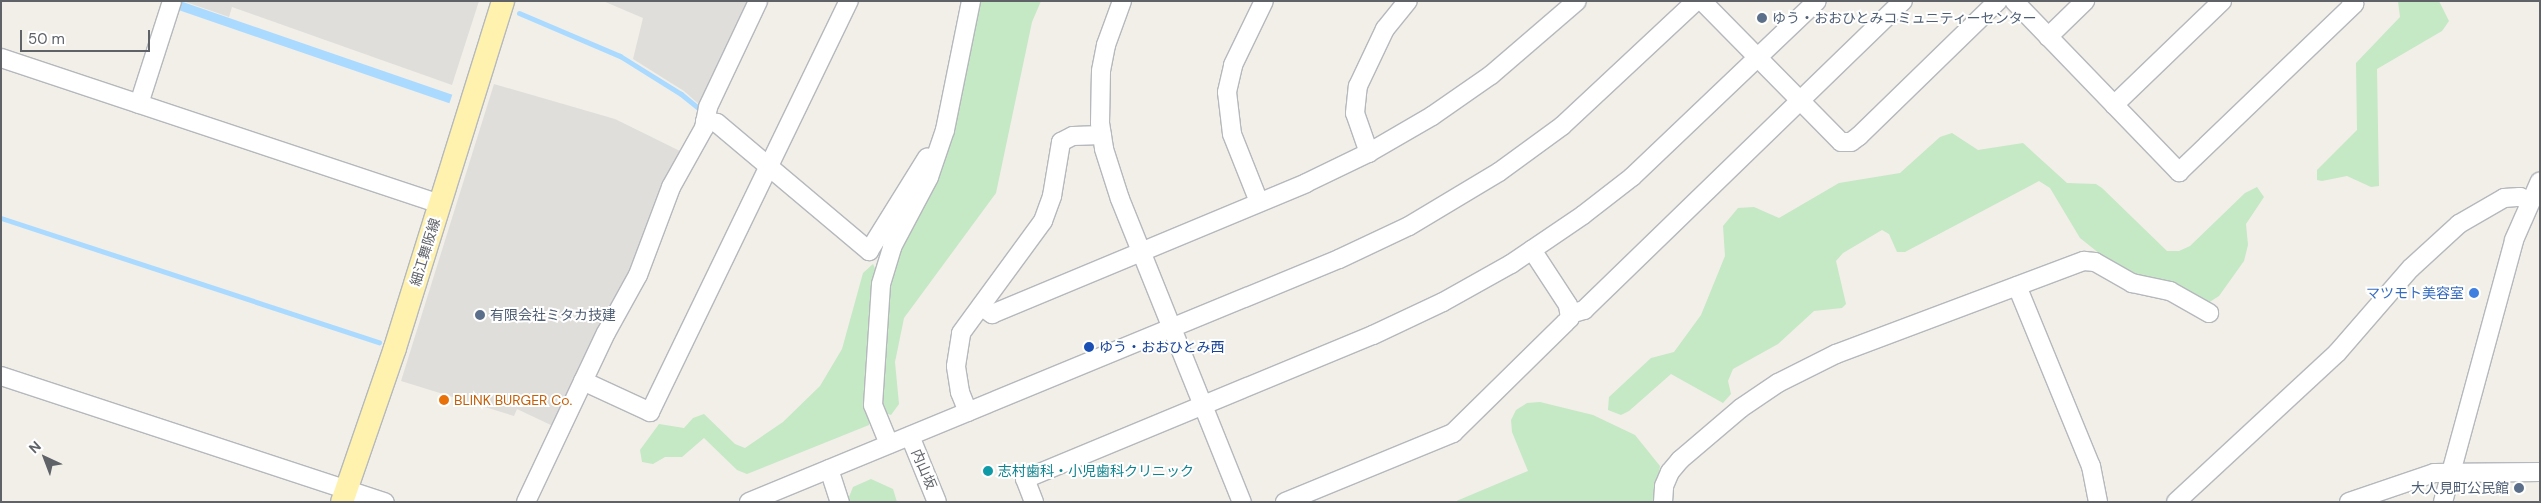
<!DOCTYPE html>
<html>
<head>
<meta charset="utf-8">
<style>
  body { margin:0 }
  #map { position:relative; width:2541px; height:503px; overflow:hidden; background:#f1efe8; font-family:"DM Sans","Noto Sans JP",sans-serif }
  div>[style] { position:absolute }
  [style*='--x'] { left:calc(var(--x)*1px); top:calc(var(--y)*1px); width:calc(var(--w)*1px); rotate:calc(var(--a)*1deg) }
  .industrial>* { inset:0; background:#e0deda }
  .green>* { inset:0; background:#c5e8c5 }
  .water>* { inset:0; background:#aadaff; transform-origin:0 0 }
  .stream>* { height:5px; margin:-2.5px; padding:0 2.5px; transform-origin:2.5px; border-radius:2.5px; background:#aadaff }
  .roads { filter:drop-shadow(1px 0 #b5b8bc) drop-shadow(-1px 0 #b5b8bc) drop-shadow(0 1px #b5b8bc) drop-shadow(0 -1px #b5b8bc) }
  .minor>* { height:18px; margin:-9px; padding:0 9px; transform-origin:9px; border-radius:9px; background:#fff }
  .major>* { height:22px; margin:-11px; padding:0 11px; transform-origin:11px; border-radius:11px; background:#fff2af }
  .dots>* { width:14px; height:14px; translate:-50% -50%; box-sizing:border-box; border:2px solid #fff; border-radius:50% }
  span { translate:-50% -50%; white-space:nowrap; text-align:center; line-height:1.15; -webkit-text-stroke:4px #fff; paint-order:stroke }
  .service-label { font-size:14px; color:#4e5e75 }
  .left { translate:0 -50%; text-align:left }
  .right { translate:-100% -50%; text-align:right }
  .street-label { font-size:14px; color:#5f6368 }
  .shop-label { font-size:14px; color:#366cbe }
  .transit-label { font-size:14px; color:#164399 }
  .food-label { font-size:14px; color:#c56008 }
  .culture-label { font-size:14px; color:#0d838f }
  .frame { position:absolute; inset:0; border:2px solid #5f6368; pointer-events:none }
  .north { position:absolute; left:20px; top:433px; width:50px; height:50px; -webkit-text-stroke:4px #fff; paint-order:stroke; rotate:317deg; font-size:14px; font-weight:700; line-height:20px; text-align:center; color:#5f6368 }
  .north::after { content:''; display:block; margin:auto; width:18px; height:22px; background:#5f6368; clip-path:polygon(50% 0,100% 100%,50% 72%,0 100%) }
  .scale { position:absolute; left:20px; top:30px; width:130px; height:22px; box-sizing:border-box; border:2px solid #5f6368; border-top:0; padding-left:6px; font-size:15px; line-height:18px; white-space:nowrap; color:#5f6368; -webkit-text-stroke:4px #fff; paint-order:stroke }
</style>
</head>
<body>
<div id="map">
  <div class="industrial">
    <i style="clip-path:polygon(183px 1px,479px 1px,452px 85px,232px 7px,229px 17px)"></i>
    <i style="clip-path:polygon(603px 1px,752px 1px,702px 107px,684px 91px,633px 59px,643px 18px)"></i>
    <i style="clip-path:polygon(494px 84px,615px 119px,684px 153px,643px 248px,555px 427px,517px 409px,514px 416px,401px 381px)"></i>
  </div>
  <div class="green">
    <i style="clip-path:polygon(977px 1px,1041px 1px,1032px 22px,996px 193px,904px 318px,895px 362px,899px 404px,891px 415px,885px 413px,880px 404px,885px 304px,898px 249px)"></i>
    <i style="clip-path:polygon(2398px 1px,2439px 1px,2449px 21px,2442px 31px,2377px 69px,2379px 186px,2371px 187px,2347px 176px,2322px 181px,2317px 180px,2317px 170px,2357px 130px,2356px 63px,2400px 17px)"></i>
    <i style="clip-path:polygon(1952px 133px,1978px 150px,2023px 143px,2067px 183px,2096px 184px,2102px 188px,2167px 251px,2179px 251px,2190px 246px,2245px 193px,2257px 187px,2264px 197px,2246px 224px,2248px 245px,2244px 261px,2219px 296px,2208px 303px,2166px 281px,2135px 276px,2105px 258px,2080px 238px,2050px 188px,2039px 181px,1905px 252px,1897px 252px,1889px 234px,1882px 230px,1843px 253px,1836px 261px,1846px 304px,1842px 308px,1814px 311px,1778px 344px,1733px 369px,1728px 381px,1731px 394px,1723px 403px,1671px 374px,1629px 411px,1621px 415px,1608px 410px,1609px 397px,1651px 358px,1674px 352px,1701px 315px,1725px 256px,1723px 226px,1738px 208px,1754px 207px,1779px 218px,1839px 183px,1900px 173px,1940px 137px)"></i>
    <i style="clip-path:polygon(873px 264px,877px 273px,869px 425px,747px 474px,737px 470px,704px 438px,682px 457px,665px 457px,653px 464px,642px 462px,640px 450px,659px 424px,684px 428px,693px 418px,704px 414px,735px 444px,745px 448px,783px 422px,820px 386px,842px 349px,863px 273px)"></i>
    <i style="clip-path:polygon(1540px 402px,1593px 415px,1635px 435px,1660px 466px,1655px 502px,1454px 502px,1528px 471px,1512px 432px,1511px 420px,1516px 410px,1527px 403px)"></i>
    <i style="clip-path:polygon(871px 479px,893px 489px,897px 502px,847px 502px,853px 487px)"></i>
  </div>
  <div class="water">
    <i style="left:180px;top:1px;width:288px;height:9px;rotate:19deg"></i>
  </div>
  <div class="stream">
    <i style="--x:519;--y:13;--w:110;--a:23.1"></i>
    <i style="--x:620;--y:56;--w:72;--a:31.9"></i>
    <i style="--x:681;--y:94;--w:22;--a:39"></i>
    <i style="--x:1;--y:218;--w:398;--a:18.2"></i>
  </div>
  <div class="roads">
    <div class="minor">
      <i style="--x:1122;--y:1;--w:47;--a:110"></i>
      <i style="--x:1106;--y:45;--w:26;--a:101"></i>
      <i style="--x:1101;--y:71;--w:52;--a:91.1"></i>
      <i style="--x:1100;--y:123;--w:26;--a:81"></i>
      <i style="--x:1104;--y:149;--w:52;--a:72.3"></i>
      <i style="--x:1120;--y:199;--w:327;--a:68.1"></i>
      <i style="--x:1702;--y:1;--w:198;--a:45.4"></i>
      <i style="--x:1841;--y:142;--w:10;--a:0"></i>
      <i style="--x:1851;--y:142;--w:10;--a:-37"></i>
      <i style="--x:1859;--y:136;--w:194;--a:-44.2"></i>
      <i style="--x:2014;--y:1;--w:238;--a:46"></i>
      <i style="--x:2179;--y:172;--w:243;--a:-43.8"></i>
      <i style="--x:2354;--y:4;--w:4;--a:-135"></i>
      <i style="--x:2048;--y:37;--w:52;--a:-44.2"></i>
      <i style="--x:1;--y:58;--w:463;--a:18.4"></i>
      <i style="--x:139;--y:104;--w:108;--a:-72.2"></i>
      <i style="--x:2114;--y:105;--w:150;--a:-43.9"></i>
      <i style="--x:705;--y:121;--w:12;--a:9"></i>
      <i style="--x:717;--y:123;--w:199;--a:40.1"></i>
      <i style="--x:869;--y:251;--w:110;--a:-58.1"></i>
      <i style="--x:1369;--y:153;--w:42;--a:-109.3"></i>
      <i style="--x:1355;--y:113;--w:27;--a:-84"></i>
      <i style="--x:1358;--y:86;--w:63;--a:-64.7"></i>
      <i style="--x:1385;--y:29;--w:36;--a:-51"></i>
      <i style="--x:1259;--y:202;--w:73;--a:-111.7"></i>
      <i style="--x:1232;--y:134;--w:42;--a:-96.8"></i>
      <i style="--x:1227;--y:92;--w:28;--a:-77"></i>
      <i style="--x:1233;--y:65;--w:71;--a:-64.2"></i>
      <i style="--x:2017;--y:286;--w:195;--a:67.7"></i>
      <i style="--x:2091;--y:466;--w:37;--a:79"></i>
      <i style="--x:981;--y:306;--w:14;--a:36"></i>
      <i style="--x:992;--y:314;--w:340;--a:-22.6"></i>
      <i style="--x:1306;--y:183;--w:71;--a:-25.8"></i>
      <i style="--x:1370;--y:152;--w:72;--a:-30.1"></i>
      <i style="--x:1432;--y:116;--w:72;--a:-34.8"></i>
      <i style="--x:1491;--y:75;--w:113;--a:-40.7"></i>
      <i style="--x:1570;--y:314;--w:15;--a:-16"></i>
      <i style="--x:1584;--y:310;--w:444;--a:-44.1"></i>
      <i style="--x:1;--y:376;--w:404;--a:18.2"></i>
      <i style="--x:583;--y:381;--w:74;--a:24.8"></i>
      <i style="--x:650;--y:412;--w:457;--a:-64.2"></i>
      <i style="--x:968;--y:412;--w:22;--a:-112"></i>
      <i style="--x:960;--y:392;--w:26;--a:-99"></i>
      <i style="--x:956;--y:366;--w:33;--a:-81"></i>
      <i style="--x:961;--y:333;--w:139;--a:-53.8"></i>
      <i style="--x:1043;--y:221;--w:27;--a:-70"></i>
      <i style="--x:1052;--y:196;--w:55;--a:-80.5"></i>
      <i style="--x:1061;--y:142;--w:13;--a:-27"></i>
      <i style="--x:1073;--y:136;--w:29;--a:-2"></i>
      <i style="--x:910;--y:436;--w:71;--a:67.8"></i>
      <i style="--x:889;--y:444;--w:42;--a:-112.3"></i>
      <i style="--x:873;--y:405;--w:121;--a:-86.2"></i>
      <i style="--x:881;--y:284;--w:39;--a:-73"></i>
      <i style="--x:892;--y:247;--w:79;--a:-62.1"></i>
      <i style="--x:929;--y:177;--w:50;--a:-71.2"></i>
      <i style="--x:945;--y:130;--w:132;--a:-78.6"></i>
      <i style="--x:829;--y:469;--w:35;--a:72"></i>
      <i style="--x:526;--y:502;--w:187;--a:-64.7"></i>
      <i style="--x:606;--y:333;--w:66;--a:-61.1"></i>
      <i style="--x:638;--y:275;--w:94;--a:-69.4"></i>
      <i style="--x:671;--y:187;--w:68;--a:-60.8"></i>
      <i style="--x:704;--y:128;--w:21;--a:-79"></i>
      <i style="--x:708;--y:107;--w:117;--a:-64.7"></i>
      <i style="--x:749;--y:502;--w:638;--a:-22.39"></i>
      <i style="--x:1339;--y:259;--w:77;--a:-25.2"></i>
      <i style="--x:1409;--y:226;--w:105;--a:-31"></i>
      <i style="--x:1499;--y:172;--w:78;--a:-36.1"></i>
      <i style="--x:1562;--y:126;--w:183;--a:-43"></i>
      <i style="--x:1034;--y:502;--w:25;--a:-111"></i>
      <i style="--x:1025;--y:479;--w:377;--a:-22.5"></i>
      <i style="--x:1373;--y:335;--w:77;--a:-25.2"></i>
      <i style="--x:1443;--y:302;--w:78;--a:-29.2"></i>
      <i style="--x:1511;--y:264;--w:87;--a:-34.2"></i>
      <i style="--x:1583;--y:215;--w:62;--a:-37.8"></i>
      <i style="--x:1632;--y:177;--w:255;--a:-43.6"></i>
      <i style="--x:1285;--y:502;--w:182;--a:-22.3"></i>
      <i style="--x:1453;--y:433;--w:157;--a:-44.5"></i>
      <i style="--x:1565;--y:323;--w:7;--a:-45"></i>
      <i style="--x:1570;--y:318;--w:13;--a:-99"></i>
      <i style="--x:1568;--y:305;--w:66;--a:-123.2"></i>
      <i style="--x:1663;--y:502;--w:16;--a:-86"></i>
      <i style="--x:1664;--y:486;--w:15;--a:-67"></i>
      <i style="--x:1670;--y:472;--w:16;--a:-50"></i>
      <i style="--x:1680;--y:460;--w:80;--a:-40.4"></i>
      <i style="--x:1741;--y:408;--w:45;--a:-34"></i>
      <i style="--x:1778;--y:383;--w:65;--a:-26.6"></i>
      <i style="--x:1836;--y:354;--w:265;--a:-20.6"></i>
      <i style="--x:2084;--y:261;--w:11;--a:5"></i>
      <i style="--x:2095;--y:262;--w:43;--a:29.6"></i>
      <i style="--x:2132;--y:283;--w:39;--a:12"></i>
      <i style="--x:2170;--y:291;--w:45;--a:29.4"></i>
      <i style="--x:2176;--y:502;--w:219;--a:-42.8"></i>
      <i style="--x:2337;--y:353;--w:113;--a:-49"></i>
      <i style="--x:2411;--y:268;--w:65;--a:-42.5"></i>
      <i style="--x:2459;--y:224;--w:52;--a:-30"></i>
      <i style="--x:2504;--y:198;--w:16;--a:-4"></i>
      <i style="--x:2520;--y:197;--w:10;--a:24"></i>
      <i style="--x:2349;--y:502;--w:90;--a:-18.8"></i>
      <i style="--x:2434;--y:473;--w:106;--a:-0.5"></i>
      <i style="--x:2443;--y:502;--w:271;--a:-74.8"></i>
      <i style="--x:2514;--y:240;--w:64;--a:-66.2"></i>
    </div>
    <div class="major">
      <i style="--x:342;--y:502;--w:163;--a:-71"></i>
      <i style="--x:395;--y:348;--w:363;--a:-72.7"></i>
    </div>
  </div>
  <div class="dots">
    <i style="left:1762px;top:18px;background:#5c6f8a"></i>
    <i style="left:2474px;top:293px;background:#3f7fe0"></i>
    <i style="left:480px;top:315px;background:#5c6f8a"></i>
    <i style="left:1089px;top:347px;background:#1a4fb4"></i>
    <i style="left:444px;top:400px;background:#e8710a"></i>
    <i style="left:988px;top:471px;background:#0f9aa8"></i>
    <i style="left:2519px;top:488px;background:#5c6f8a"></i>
  </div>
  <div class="service-label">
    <span class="left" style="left:1772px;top:18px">ゆう・おおひとみコミュニティーセンター</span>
    <span class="left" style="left:490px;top:315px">有限会社ミタカ技建</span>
    <span class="right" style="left:2509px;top:488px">大人見町公民館</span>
  </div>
  <div class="street-label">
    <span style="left:425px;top:252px;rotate:-73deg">細江舞阪線</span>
    <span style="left:924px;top:469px;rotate:67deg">内山坂</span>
  </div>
  <div class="shop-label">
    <span class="right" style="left:2464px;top:293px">マツモト美容室</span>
  </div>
  <div class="transit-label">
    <span class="left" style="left:1099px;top:347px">ゆう・おおひとみ西</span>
  </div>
  <div class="food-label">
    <span class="left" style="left:454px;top:400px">BLINK BURGER Co.</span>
  </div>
  <div class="culture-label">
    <span class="left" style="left:998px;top:471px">志村歯科・小児歯科クリニック</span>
  </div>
  <div class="frame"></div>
  <div class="north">N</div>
  <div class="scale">50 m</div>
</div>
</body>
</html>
